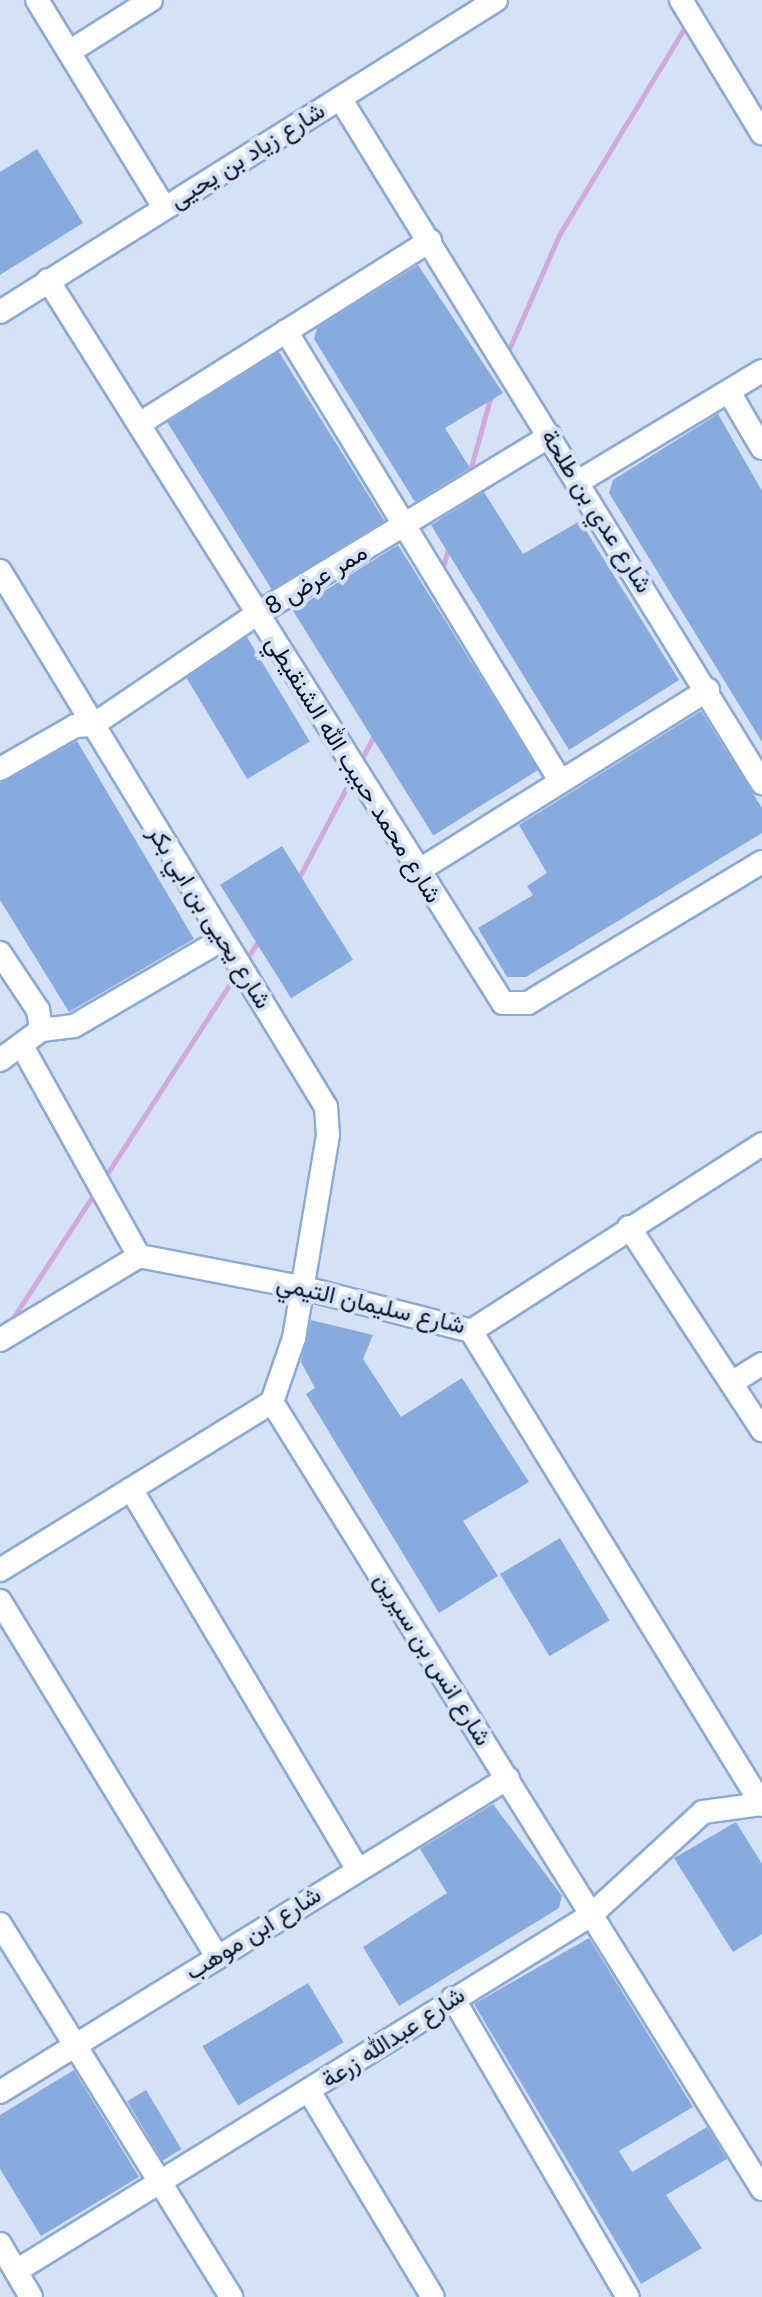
<!DOCTYPE html>
<html>
<head>
<meta charset="utf-8">
<style>
  body { margin:0 }
  #map { position:relative; width:762px; height:2297px; overflow:hidden; background:#d5e2f5; font-family:Inter,Vazirmatn,sans-serif }
  div>[style] { position:absolute }
  [style*='--x'] { left:calc(var(--x)*1px); top:calc(var(--y)*1px); width:calc(var(--w)*1px); rotate:calc(var(--a)*1deg) }
  .stream>* { height:5px; margin:-2.5px; padding:0 2.5px; transform-origin:2.5px; border-radius:2.5px; background:#d1a9de }
  .building>* { inset:0; background:#88abdf; transform-origin:0 0 }
  .roads { filter:drop-shadow(2px 0 #8baad8) drop-shadow(-2px 0 #8baad8) drop-shadow(0 2px #8baad8) drop-shadow(0 -2px #8baad8) }
  .minor>* { height:22px; margin:-11px; padding:0 11px; transform-origin:11px; border-radius:11px; background:#fff }
  span { translate:-50% -50%; white-space:nowrap; text-align:center; line-height:1.15; -webkit-text-stroke:8px #d5e2f5; paint-order:stroke }
  .street-label { font-size:24px; color:#091425 }
</style>
</head>
<body>
<div id="map">
  <div class="stream">
    <i style="--x:506;--y:356;--w:132;--a:-66.3"></i>
    <i style="--x:559;--y:235;--w:245;--a:-58.8"></i>
    <i style="--x:468;--y:478;--w:86;--a:-74.5"></i>
    <i style="--x:442;--y:570;--w:26;--a:-74"></i>
    <i style="--x:359;--y:764;--w:30;--a:-62"></i>
    <i style="--x:297;--y:881;--w:118;--a:-62.1"></i>
    <i style="--x:245;--y:961;--w:25;--a:-56"></i>
    <i style="--x:103;--y:1180;--w:247;--a:-57.1"></i>
    <i style="--x:9;--y:1324;--w:159;--a:-56.8"></i>
  </div>
  <div class="building">
    <i style="clip-path:polygon(37px 149px,83px 223px,0 275px,0 172px)"></i>
    <i style="clip-path:polygon(418px 265px,503px 393px,445px 428px,470px 468px,415px 502px,314px 339px,317px 328px)"></i>
    <i style="left:279px;top:352px;width:199px;height:132px;rotate:58deg"></i>
    <i style="clip-path:polygon(718px 414px,762px 491px,762px 742px,609px 493px,613px 480px)"></i>
    <i style="clip-path:polygon(484px 492px,523px 554px,580px 521px,679px 680px,569px 750px,431px 525px)"></i>
    <i style="left:398px;top:545px;width:265px;height:124px;rotate:58deg"></i>
    <i style="left:247px;top:637px;width:122px;height:73px;rotate:59deg"></i>
    <i style="clip-path:polygon(701px 711px,762px 808px,762px 833px,526px 977px,507px 977px,478px 928px,533px 895px,527px 886px,547px 873px,519px 825px)"></i>
    <i style="clip-path:polygon(77px 741px,194px 939px,69px 1012px,0 900px,0 783px)"></i>
    <i style="left:282px;top:846px;width:134px;height:73px;rotate:58deg"></i>
    <i style="clip-path:polygon(311px 1320px,373px 1335px,363px 1359px,401px 1417px,462px 1378px,529px 1482px,463px 1521px,498px 1576px,439px 1613px,306px 1394px,315px 1388px,301px 1362px)"></i>
    <i style="left:560px;top:1538px;width:96px;height:70px;rotate:59deg"></i>
    <i style="clip-path:polygon(493px 1804px,562px 1896px,559px 1908px,399px 2006px,363px 1947px,447px 1893px,420px 1849px)"></i>
    <i style="clip-path:polygon(736px 1822px,762px 1864px,762px 1934px,733px 1952px,674px 1858px)"></i>
    <i style="clip-path:polygon(589px 1938px,693px 2107px,619px 2151px,632px 2172px,707px 2127px,727px 2159px,666px 2195px,702px 2248px,641px 2284px,474px 2004px)"></i>
    <i style="left:308px;top:1983px;width:69px;height:123px;rotate:59deg"></i>
    <i style="clip-path:polygon(74px 2070px,139px 2177px,41px 2236px,0 2169px,0 2115px)"></i>
    <i style="left:146px;top:2090px;width:69px;height:22px;rotate:59deg"></i>
  </div>
  <div class="roads">
    <div class="minor">
      <i style="--x:37;--y:0;--w:241;--a:58.5"></i>
      <i style="--x:681;--y:0;--w:156;--a:58.7"></i>
      <i style="--x:69;--y:52;--w:97;--a:-32.4"></i>
      <i style="--x:340;--y:98;--w:805;--a:58.36"></i>
      <i style="--x:48;--y:280;--w:854;--a:57.82"></i>
      <i style="--x:503;--y:1003;--w:25;--a:0"></i>
      <i style="--x:528;--y:1003;--w:273;--a:-31.1"></i>
      <i style="--x:0;--y:312;--w:586;--a:-32.17"></i>
      <i style="--x:286;--y:331;--w:525;--a:58.64"></i>
      <i style="--x:729;--y:392;--w:65;--a:59.5"></i>
      <i style="--x:139;--y:424;--w:344;--a:-32.2"></i>
      <i style="--x:578;--y:482;--w:215;--a:-31.1"></i>
      <i style="--x:0;--y:571;--w:627;--a:58.69"></i>
      <i style="--x:326;--y:1107;--w:28;--a:86"></i>
      <i style="--x:328;--y:1135;--w:206;--a:99.5"></i>
      <i style="--x:294;--y:1338;--w:68;--a:109"></i>
      <i style="--x:0;--y:769;--w:86;--a:-29.8"></i>
      <i style="--x:75;--y:726;--w:18;--a:-3"></i>
      <i style="--x:93;--y:725;--w:198;--a:-34.1"></i>
      <i style="--x:257;--y:614;--w:343;--a:-31.3"></i>
      <i style="--x:418;--y:871;--w:342;--a:-32"></i>
      <i style="--x:0;--y:953;--w:69;--a:56.3"></i>
      <i style="--x:38;--y:1010;--w:20;--a:81"></i>
      <i style="--x:41;--y:1030;--w:51;--a:143.8"></i>
      <i style="--x:41;--y:1030;--w:33;--a:-7"></i>
      <i style="--x:74;--y:1026;--w:170;--a:-30.3"></i>
      <i style="--x:22;--y:1046;--w:240;--a:60.9"></i>
      <i style="--x:629;--y:1227;--w:243;--a:56.8"></i>
      <i style="--x:471;--y:1331;--w:556;--a:58.45"></i>
      <i style="--x:0;--y:1340;--w:162;--a:-31.1"></i>
      <i style="--x:139;--y:1256;--w:164;--a:10.9"></i>
      <i style="--x:300;--y:1287;--w:177;--a:14.4"></i>
      <i style="--x:471;--y:1331;--w:346;--a:-32.7"></i>
      <i style="--x:733;--y:1382;--w:34;--a:-32"></i>
      <i style="--x:131;--y:1489;--w:441;--a:59.2"></i>
      <i style="--x:0;--y:1570;--w:320;--a:-31.7"></i>
      <i style="--x:272;--y:1402;--w:927;--a:58.09"></i>
      <i style="--x:0;--y:1601;--w:415;--a:58.6"></i>
      <i style="--x:0;--y:1924;--w:439;--a:58.2"></i>
      <i style="--x:453;--y:1998;--w:346;--a:59.7"></i>
      <i style="--x:309;--y:2091;--w:240;--a:59"></i>
      <i style="--x:0;--y:2092;--w:597;--a:-31.72"></i>
      <i style="--x:0;--y:2244;--w:61;--a:59.7"></i>
      <i style="--x:16;--y:2271;--w:676;--a:-31.76"></i>
      <i style="--x:591;--y:1915;--w:152;--a:-42.6"></i>
      <i style="--x:703;--y:1812;--w:60;--a:-7.7"></i>
    </div>
  </div>
  <div class="street-label">
    <span style="left:247px;top:155px;rotate:-32deg">شارع زياد بن يحيى</span>
    <span style="left:597px;top:511px;rotate:58deg">شارع عدي بن طلحة</span>
    <span style="left:316px;top:579px;rotate:-31deg">ممر عرض 8</span>
    <span style="left:354px;top:769px;rotate:58deg">شارع محمد حبيب الله الشنقيطي</span>
    <span style="left:210px;top:917px;rotate:58deg">شارع يحيى بن ابي بكر</span>
    <span style="left:371px;top:1304px;rotate:13deg">شارع سليمان التيمي</span>
    <span style="left:433px;top:1659px;rotate:58deg">شارع انس بن سيرين</span>
    <span style="left:253px;top:1933px;rotate:-32deg">شارع ابن موهب</span>
    <span style="left:393px;top:2037px;rotate:-33deg">شارع عبدالله زرعة</span>
  </div>
</div>
</body>
</html>
